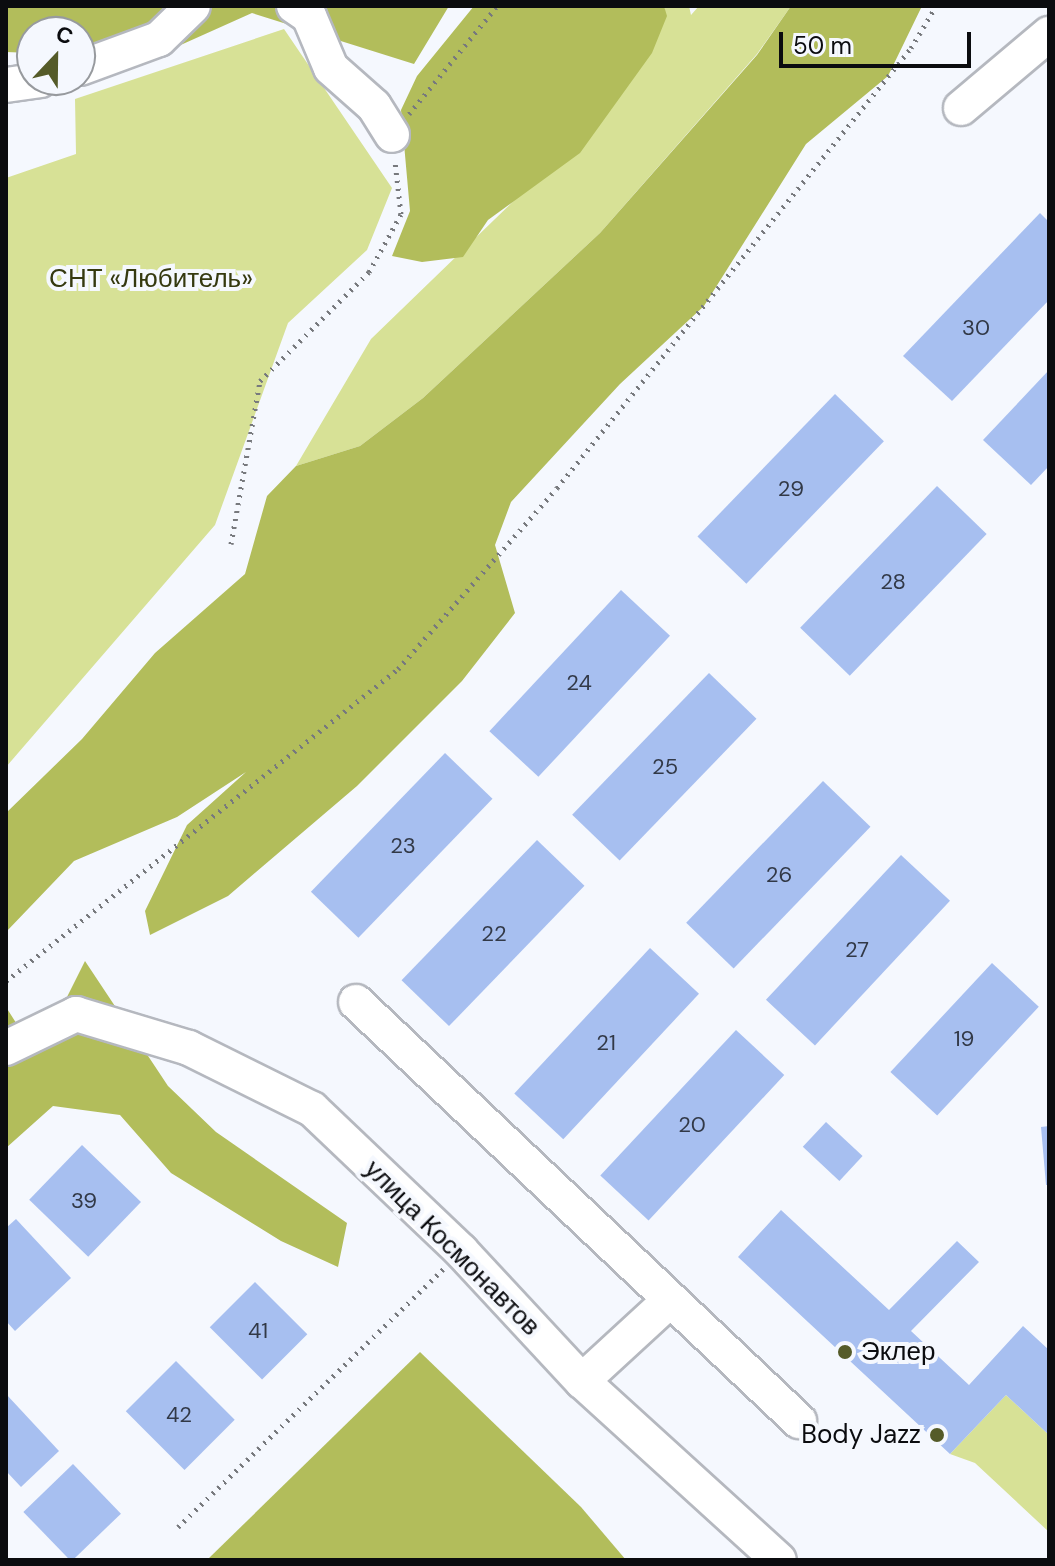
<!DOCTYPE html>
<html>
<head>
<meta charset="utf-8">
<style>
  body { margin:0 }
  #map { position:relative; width:1055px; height:1566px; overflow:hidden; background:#f5f8fe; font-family:"DM Sans",sans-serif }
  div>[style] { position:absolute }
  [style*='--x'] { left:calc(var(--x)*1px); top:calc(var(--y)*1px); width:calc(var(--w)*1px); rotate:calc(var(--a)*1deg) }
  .green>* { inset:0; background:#d7e196 }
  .forest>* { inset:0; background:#b2bd5b }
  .building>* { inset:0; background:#a7bff0; transform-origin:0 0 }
  .path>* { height:5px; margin-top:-2.5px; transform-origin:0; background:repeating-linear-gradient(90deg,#77797d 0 2px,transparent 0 8px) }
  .roads { filter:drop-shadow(2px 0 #b5b8bf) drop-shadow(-2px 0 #b5b8bf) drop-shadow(0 2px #b5b8bf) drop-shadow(0 -2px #b5b8bf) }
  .minor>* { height:34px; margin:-17px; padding:0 17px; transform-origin:17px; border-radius:17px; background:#fff }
  .dots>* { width:22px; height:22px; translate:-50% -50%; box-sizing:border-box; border:4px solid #f5f8fe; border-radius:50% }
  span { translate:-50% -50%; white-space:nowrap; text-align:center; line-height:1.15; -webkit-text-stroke:8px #f5f8fe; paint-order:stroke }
  .number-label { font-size:22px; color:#323947 }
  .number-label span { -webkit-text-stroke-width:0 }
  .park-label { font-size:26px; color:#35390f }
  .street-label { font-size:26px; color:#0b0c0f }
  .poi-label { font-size:26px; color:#0b0c0f }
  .left { translate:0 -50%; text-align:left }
  .right { translate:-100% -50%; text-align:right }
  .frame { position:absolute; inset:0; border:8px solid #0b0c0f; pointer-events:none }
  .north { position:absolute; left:16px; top:16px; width:80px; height:80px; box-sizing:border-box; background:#f5f8fe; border:2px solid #979a9e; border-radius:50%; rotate:22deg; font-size:22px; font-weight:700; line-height:32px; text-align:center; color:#0b0c0f }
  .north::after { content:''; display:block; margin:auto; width:28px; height:36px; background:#555b29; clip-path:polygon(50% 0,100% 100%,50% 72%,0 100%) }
  .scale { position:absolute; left:779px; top:32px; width:192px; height:36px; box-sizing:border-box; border:4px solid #0b0c0f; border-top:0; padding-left:10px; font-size:24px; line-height:28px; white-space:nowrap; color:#0b0c0f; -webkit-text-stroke:6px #f5f8fe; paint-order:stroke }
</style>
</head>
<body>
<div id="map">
  <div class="green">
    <i style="clip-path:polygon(664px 6px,689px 6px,691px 15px,699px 6px,791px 6px,757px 54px,600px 233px,423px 398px,360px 446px,296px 466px,371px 339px,525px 190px,666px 17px)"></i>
    <i style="clip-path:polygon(284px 29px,392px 188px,367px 250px,288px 323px,215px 525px,6px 767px,6px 178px,76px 154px,75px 99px)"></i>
    <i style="clip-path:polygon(1006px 1395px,1049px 1435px,1049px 1532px,975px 1463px,950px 1454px)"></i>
  </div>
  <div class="forest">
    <i style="clip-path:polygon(6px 6px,449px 6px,414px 64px,252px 13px,165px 52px,80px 54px,80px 32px,32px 32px,32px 53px,6px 52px)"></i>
    <i style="clip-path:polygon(474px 6px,664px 6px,667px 16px,652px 53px,580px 153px,488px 220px,463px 257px,422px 262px,392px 256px,410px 211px,401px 110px,417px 76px)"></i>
    <i style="clip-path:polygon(791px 6px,922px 6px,888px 76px,806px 144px,704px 306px,620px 384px,511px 502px,495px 545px,515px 613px,462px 681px,357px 786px,228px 896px,150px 935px,145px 911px,187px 825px,246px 772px,177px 817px,74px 861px,6px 932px,6px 813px,82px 739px,155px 653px,245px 574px,267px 496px,296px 466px,360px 446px,423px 398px,600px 233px,757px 55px)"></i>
    <i style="clip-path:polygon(85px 961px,168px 1086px,216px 1132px,347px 1223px,338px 1267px,281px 1241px,171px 1173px,120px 1115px,53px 1106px,6px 1148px,6px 1007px,25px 1037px,54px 1023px)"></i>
    <i style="clip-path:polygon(420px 1352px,581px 1507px,626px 1560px,207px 1560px)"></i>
  </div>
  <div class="building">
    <i style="clip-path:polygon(1040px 213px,1049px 222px,1049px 300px,952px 401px,903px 356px)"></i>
    <i style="clip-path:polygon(1049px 370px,1049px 466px,1031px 485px,983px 440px)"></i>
    <i style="left:835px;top:394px;width:68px;height:198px;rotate:44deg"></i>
    <i style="left:937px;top:486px;width:69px;height:197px;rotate:44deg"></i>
    <i style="left:621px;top:590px;width:67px;height:193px;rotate:43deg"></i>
    <i style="left:709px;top:673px;width:66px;height:197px;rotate:44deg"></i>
    <i style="left:445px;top:753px;width:66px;height:193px;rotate:44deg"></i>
    <i style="left:823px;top:781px;width:66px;height:197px;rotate:44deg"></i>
    <i style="left:537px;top:840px;width:66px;height:195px;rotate:44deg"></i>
    <i style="left:901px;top:855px;width:67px;height:198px;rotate:43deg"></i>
    <i style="left:650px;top:948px;width:67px;height:199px;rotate:43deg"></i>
    <i style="left:992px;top:963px;width:64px;height:149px;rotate:43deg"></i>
    <i style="left:736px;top:1030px;width:66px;height:199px;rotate:43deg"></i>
    <i style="left:826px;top:1122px;width:50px;height:34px;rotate:43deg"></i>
    <i style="clip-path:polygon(1049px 1126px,1049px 1185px,1046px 1185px,1041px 1127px)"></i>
    <i style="left:82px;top:1145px;width:82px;height:76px;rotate:44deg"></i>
    <i style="clip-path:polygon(781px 1210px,889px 1310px,957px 1241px,979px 1262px,911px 1331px,969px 1385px,1023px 1326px,1049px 1350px,1049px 1435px,1006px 1395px,950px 1454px,738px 1257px)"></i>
    <i style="clip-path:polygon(16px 1219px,71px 1278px,15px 1331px,6px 1321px,6px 1228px)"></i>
    <i style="left:255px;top:1282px;width:74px;height:64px;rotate:45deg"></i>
    <i style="left:176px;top:1361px;width:83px;height:71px;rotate:45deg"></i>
    <i style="clip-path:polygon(6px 1394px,59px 1451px,21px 1487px,6px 1471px)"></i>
    <i style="left:73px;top:1464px;width:69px;height:69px;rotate:46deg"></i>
  </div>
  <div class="path">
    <i style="--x:409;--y:114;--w:139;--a:-50.8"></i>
    <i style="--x:231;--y:544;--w:166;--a:-79.9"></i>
    <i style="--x:260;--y:381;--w:154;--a:-45"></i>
    <i style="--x:369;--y:272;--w:66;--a:-61.1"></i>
    <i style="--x:401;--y:214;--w:53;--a:-96.5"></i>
    <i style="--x:6;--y:981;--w:501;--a:-38.52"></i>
    <i style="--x:398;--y:669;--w:241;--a:-48.7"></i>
    <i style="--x:557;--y:488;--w:565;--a:-51.18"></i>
    <i style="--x:911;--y:48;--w:49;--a:-59.2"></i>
    <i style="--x:178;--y:1527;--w:370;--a:-44.2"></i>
  </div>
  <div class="roads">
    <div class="minor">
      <i style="--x:294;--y:6;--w:18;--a:34"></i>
      <i style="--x:309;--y:16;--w:56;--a:67.1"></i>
      <i style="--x:331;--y:68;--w:57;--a:41.5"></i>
      <i style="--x:374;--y:106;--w:34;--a:58"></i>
      <i style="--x:80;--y:68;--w:84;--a:-20.2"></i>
      <i style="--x:159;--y:39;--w:47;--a:-44.1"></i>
      <i style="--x:6;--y:85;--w:34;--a:-8"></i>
      <i style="--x:961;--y:108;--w:115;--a:-40.1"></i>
      <i style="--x:356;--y:1002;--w:610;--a:43.41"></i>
      <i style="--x:6;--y:1048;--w:78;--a:-25.9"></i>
      <i style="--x:76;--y:1014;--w:118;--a:16.7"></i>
      <i style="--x:189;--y:1048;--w:137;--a:26.4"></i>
      <i style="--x:312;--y:1109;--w:206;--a:43.6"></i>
      <i style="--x:461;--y:1251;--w:178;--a:47.1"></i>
      <i style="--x:582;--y:1381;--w:266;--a:42.3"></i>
      <i style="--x:582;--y:1381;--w:120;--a:-42.6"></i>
    </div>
  </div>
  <div class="dots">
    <i style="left:845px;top:1352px;background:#555b29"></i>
    <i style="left:937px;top:1435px;background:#555b29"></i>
  </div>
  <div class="number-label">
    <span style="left:976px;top:328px">30</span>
    <span style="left:791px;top:489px">29</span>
    <span style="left:893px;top:582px">28</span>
    <span style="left:579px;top:683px">24</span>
    <span style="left:665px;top:767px">25</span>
    <span style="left:403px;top:846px">23</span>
    <span style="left:779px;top:875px">26</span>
    <span style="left:494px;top:934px">22</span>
    <span style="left:857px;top:950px">27</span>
    <span style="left:964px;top:1039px">19</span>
    <span style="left:606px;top:1043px">21</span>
    <span style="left:692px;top:1125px">20</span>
    <span style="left:84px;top:1201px">39</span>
    <span style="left:258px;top:1331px">41</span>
    <span style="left:179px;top:1415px">42</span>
  </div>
  <div class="park-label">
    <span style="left:151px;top:279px">СНТ «Любитель»</span>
  </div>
  <div class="street-label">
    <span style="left:452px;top:1248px;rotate:45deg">улица Космонавтов</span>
  </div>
  <div class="poi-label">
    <span class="left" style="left:861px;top:1352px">Эклер</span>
    <span class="right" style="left:921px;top:1435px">Body Jazz</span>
  </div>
  <div class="frame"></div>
  <div class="north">С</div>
  <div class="scale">50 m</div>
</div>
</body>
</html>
